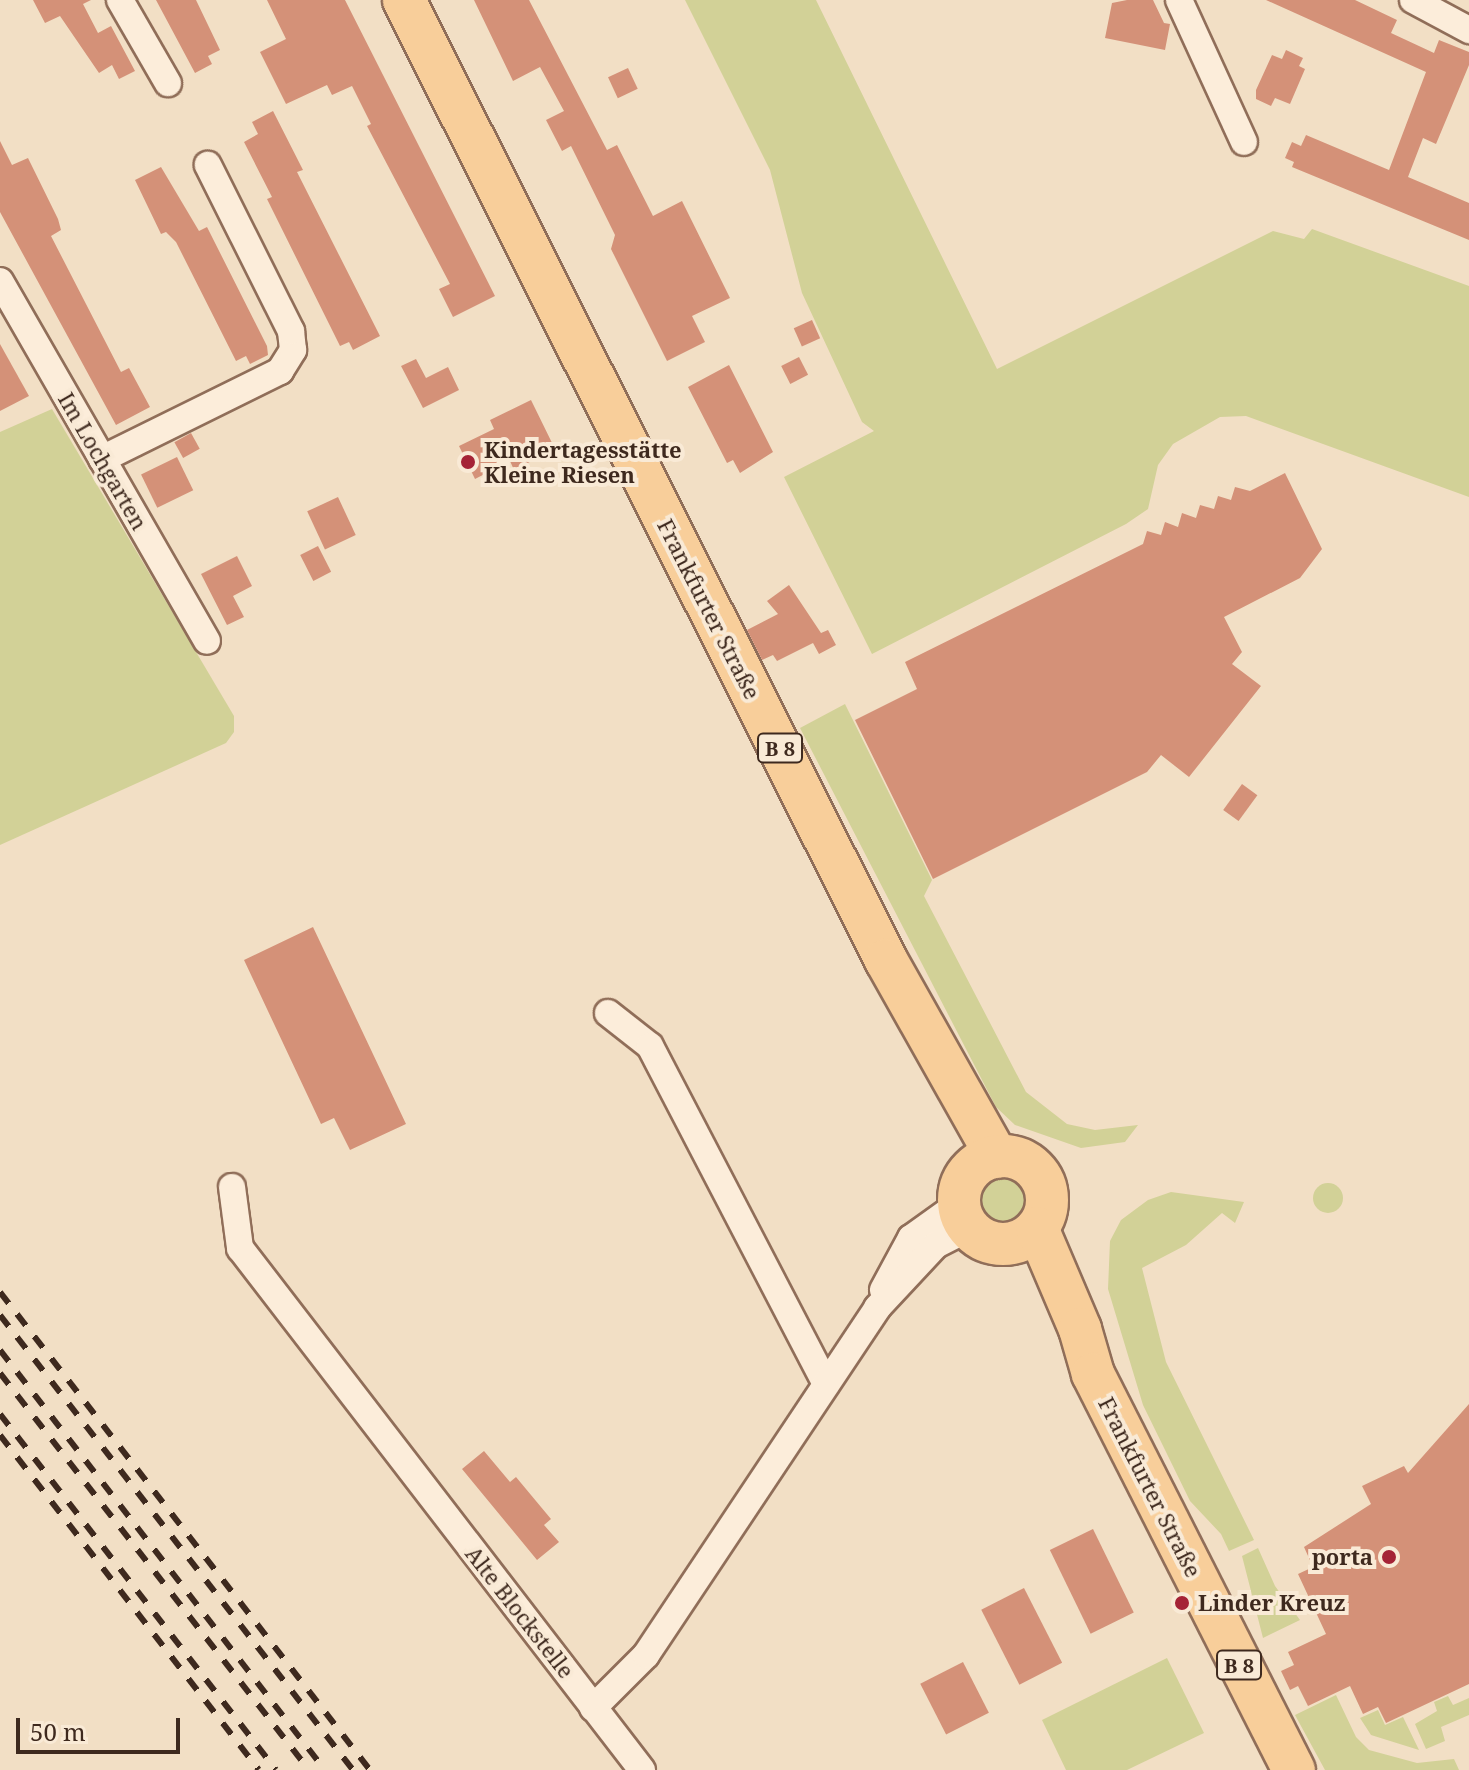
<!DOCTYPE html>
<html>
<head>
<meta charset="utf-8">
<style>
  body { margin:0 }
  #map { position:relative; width:1469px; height:1770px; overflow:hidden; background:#f2dfc5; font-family:"Noto Serif",serif }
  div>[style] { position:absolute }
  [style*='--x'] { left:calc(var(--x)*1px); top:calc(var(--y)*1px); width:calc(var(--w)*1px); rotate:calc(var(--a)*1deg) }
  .green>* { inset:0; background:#d2d197 }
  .round { border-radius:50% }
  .building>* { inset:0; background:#d49178; transform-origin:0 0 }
  .roads { filter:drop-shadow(2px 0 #906e59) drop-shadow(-2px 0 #906e59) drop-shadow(0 2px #906e59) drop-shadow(0 -2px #906e59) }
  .street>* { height:26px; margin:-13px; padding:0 13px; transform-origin:13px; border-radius:13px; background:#fcedda }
  .primary>* { height:42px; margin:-21px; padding:0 21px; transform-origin:21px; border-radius:21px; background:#f8ce9a }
  .primary>.ring { margin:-21px; padding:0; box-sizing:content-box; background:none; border:42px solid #f8ce9a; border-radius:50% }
  .rail>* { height:6px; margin-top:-3px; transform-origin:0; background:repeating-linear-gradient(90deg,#3e291e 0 14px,transparent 0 28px) }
  .dots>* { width:22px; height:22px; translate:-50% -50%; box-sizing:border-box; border:4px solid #f9ead6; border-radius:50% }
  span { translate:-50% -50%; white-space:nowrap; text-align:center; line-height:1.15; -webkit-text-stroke:8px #f9ead6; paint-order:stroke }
  .shield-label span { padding:2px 6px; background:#f9ead6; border:2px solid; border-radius:6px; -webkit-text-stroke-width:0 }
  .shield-label { font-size:20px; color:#3e291e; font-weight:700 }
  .poi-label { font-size:22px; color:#3e291e; font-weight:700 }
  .left { translate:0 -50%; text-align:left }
  .right { translate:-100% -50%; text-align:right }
  .street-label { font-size:22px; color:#3e291e }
  .scale { position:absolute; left:16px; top:1718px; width:164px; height:36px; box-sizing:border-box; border:4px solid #3e291e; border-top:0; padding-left:10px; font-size:24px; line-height:28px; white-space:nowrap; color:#3e291e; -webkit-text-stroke:6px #f9ead6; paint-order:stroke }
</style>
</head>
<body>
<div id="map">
  <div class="green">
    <i style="clip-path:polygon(685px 0,816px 0,997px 369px,1273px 231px,1304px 239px,1312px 229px,1469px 286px,1469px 497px,1246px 416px,1220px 417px,1173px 444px,1158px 465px,1148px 509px,1126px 524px,872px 654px,784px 477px,874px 431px,862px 422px,802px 293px,770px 170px)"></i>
    <i style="clip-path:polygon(52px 409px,234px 716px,234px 732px,226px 743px,0 845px,0 432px)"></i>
    <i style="clip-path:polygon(845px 704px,932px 880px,924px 896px,1026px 1092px,1067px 1124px,1095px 1130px,1138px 1125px,1125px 1142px,1081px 1148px,1015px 1125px,996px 1107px,800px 728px)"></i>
    <i class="round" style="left:967px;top:1164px;width:72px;height:72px"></i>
    <i class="round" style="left:1313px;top:1183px;width:30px;height:30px"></i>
    <i style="clip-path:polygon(1171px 1192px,1244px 1202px,1235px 1223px,1222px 1213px,1186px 1245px,1142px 1268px,1166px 1362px,1254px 1540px,1229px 1551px,1221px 1534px,1190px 1501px,1143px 1405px,1108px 1289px,1110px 1241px,1121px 1220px,1148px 1200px)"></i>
    <i style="clip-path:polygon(1258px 1548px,1275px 1586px,1300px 1620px,1263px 1638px,1242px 1556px)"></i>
    <i style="clip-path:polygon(1167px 1658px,1204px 1733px,1127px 1770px,1066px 1770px,1042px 1720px)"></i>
    <i style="clip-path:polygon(1336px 1695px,1356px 1737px,1369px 1750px,1417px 1763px,1454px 1759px,1459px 1770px,1325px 1770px,1295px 1715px)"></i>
    <i style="clip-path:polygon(1448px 1696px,1453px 1705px,1469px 1698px,1469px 1715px,1441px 1727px,1445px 1741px,1426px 1749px,1415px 1724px,1437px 1711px,1434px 1702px)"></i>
    <i style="clip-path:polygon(1378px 1710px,1385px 1725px,1403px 1717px,1419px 1750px,1371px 1735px,1360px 1718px)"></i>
  </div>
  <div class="building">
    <i style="clip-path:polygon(33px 0,91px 0,83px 4px,98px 33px,111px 26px,135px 71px,119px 79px,112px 65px,99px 73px,60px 16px,45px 23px)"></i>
    <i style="clip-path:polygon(156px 0,196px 0,220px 50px,208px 56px,212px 64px,195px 73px)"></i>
    <i style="clip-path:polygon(267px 0,345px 0,495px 296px,453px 317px,439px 289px,450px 284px,367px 126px,371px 124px,352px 86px,332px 95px,327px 85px,286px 104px,260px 52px,286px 39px)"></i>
    <i style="clip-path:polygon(474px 0,529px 0,607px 150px,617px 145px,653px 216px,682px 201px,730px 298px,692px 316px,705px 342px,667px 361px,611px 249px,615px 235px,571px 146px,562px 151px,546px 120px,564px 111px,540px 67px,513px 81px)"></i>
    <i style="clip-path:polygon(1127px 0,1153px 0,1164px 23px,1170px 24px,1165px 50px,1105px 38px,1112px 3px)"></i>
    <i style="clip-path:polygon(1266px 0,1355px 0,1397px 20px,1391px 33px,1434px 53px,1439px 40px,1469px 52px,1469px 65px,1436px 144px,1423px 138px,1408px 177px,1469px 203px,1469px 240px,1292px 167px,1294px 162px,1285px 158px,1292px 142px,1301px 146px,1306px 135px,1389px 170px,1426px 72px)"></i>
    <i style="clip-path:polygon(1286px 50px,1303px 58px,1299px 66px,1305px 69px,1290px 104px,1275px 98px,1271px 106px,1256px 99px,1256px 90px,1272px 55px,1282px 59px)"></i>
    <i style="left:628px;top:68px;width:23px;height:22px;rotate:65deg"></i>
    <i style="clip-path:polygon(273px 111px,303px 170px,297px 172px,380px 336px,353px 350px,349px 342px,340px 346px,267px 199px,272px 197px,244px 142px,258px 134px,252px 122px)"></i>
    <i style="clip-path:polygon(0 141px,12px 165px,28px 158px,58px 219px,61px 230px,51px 236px,121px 372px,129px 368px,150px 407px,116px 425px,0 212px)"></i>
    <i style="clip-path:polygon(161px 167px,199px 231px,207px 227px,267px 346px,268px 355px,250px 364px,246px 356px,236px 361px,176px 242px,166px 232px,161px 234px,135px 180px)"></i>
    <i style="left:812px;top:320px;width:20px;height:20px;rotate:66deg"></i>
    <i style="clip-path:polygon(0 344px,29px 396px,0 411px)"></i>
    <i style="left:799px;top:357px;width:20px;height:20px;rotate:63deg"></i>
    <i style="clip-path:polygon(416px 359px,426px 378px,448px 367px,459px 390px,423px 408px,401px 366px)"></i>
    <i style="clip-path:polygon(729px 365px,773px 452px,740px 473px,733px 460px,727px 463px,688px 387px)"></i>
    <i style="clip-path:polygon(531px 400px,555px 449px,514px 470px,510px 461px,475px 479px,459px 446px,494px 429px,490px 420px)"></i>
    <i style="left:191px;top:433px;width:18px;height:19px;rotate:61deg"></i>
    <i style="left:177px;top:457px;width:37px;height:40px;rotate:64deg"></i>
    <i style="clip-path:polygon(1285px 473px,1322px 549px,1300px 578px,1224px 617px,1242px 652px,1232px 664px,1261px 686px,1189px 777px,1161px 755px,1147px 772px,933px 879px,855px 720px,917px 689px,905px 662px,1143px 544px,1147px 531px,1161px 535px,1165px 522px,1178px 527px,1182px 513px,1196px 518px,1200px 505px,1214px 509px,1218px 496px,1231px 500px,1235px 487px,1250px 491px)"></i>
    <i style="left:338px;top:497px;width:42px;height:34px;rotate:65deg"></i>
    <i style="left:318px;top:546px;width:29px;height:20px;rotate:63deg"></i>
    <i style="clip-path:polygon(237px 556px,252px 586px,233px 596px,244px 617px,227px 625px,201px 574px)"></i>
    <i style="clip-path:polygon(789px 585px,821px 633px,828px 630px,836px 645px,819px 654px,813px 643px,777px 661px,773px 655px,762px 660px,747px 630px,778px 614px,767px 601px)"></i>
    <i style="left:1242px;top:784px;width:19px;height:32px;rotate:36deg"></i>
    <i style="clip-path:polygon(313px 927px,406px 1124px,350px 1150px,334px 1118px,321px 1124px,244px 960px)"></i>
    <i style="clip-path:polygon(1469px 1404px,1469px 1684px,1386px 1723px,1378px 1707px,1363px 1714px,1350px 1686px,1308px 1706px,1298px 1686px,1290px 1690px,1281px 1671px,1294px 1665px,1288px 1652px,1326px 1634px,1298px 1574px,1313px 1567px,1304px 1547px,1371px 1504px,1362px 1486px,1404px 1466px,1408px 1473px)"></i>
    <i style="clip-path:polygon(484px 1451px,510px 1482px,516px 1477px,551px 1519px,544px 1525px,559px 1542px,537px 1560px,462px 1469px)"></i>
    <i style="left:1093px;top:1529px;width:93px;height:48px;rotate:64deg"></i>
    <i style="left:1024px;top:1588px;width:84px;height:48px;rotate:63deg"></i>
    <i style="left:963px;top:1662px;width:57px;height:48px;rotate:63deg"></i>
  </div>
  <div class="roads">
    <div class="street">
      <i style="--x:120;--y:0;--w:96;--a:60"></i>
      <i style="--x:1179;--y:0;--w:156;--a:65.4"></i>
      <i style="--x:1413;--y:0;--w:64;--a:28.2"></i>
      <i style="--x:0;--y:281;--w:415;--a:60.1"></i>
      <i style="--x:102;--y:459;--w:199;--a:-26.3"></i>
      <i style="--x:280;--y:371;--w:25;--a:-58"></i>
      <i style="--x:293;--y:350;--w:19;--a:-96"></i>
      <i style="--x:291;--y:331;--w:186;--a:-116.6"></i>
      <i style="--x:608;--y:1013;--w:53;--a:38.2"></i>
      <i style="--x:650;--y:1046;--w:381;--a:62.5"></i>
      <i style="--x:232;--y:1187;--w:62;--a:82.5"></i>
      <i style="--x:240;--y:1248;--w:659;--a:52.4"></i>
      <i style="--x:883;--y:1290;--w:59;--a:-61.7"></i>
      <i style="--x:911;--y:1238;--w:60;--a:-35.5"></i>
      <i style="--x:593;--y:1708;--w:75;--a:-45"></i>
      <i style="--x:646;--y:1655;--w:417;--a:-56.3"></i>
      <i style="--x:877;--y:1308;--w:86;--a:-46.9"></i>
      <i style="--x:936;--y:1245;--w:27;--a:-27"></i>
      <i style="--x:960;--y:1233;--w:16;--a:4"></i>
    </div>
    <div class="primary">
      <i style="--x:404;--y:0;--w:1074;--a:63.34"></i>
      <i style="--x:886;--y:960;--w:226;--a:60.6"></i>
      <i class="ring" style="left:959px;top:1156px;width:46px;height:46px"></i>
      <i style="--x:1037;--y:1228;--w:110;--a:66.9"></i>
      <i style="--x:1080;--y:1329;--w:47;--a:73.9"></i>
      <i style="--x:1093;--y:1374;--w:444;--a:63.1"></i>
    </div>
  </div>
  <div class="rail">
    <i style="--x:0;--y:1292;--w:604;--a:52.26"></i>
    <i style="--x:0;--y:1315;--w:576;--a:52.19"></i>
    <i style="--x:0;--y:1350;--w:531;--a:52.27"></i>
    <i style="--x:0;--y:1373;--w:503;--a:52.11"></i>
    <i style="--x:0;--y:1414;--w:450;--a:52.2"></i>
    <i style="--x:0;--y:1435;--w:423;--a:52.3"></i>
  </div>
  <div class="dots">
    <i style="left:468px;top:462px;background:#a52336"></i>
    <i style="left:1389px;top:1557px;background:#a52336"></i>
    <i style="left:1182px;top:1603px;background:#a52336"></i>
  </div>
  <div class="shield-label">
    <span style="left:780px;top:748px">B 8</span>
    <span style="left:1239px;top:1665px">B 8</span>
  </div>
  <div class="poi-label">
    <span class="left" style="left:484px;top:462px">Kindertagesstätte<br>Kleine Riesen</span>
    <span class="right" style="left:1373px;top:1557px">porta</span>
    <span class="left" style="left:1198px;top:1603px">Linder Kreuz</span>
  </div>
  <div class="street-label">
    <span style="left:103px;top:461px;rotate:60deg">Im Lochgarten</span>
    <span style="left:709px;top:609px;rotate:63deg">Frankfurter Straße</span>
    <span style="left:1150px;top:1487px;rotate:63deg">Frankfurter Straße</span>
    <span style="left:520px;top:1612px;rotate:52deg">Alte Blockstelle</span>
  </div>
  <div class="scale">50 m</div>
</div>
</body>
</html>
